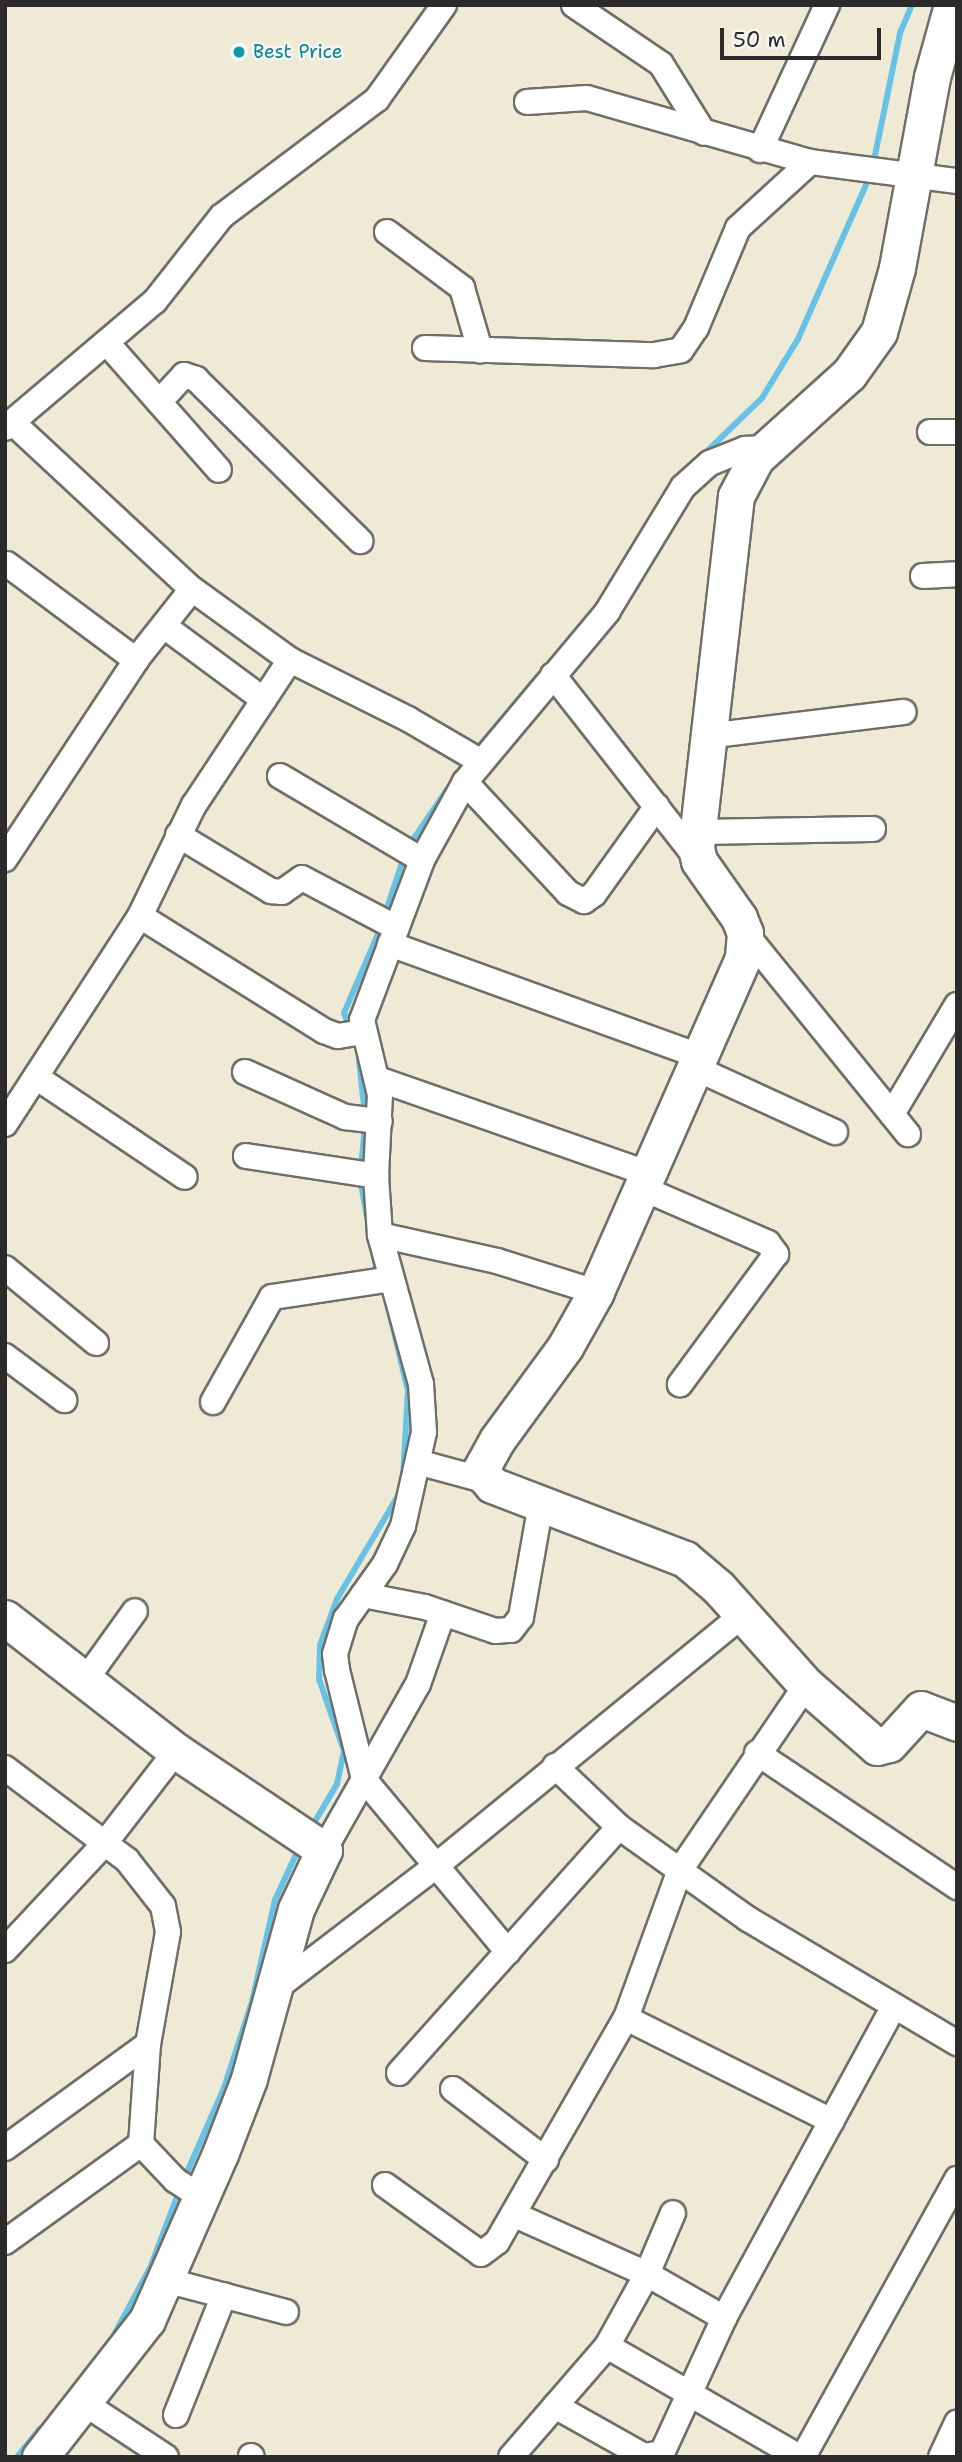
<!DOCTYPE html>
<html>
<head>
<meta charset="utf-8">
<style>
  body { margin:0 }
  #map { position:relative; width:962px; height:2462px; overflow:hidden; background:#eeead6; font-family:"Shantell Sans",sans-serif }
  div>[style] { position:absolute }
  [style*='--x'] { left:calc(var(--x)*1px); top:calc(var(--y)*1px); width:calc(var(--w)*1px); rotate:calc(var(--a)*1deg) }
  .stream>* { height:6px; margin:-3px; padding:0 3px; transform-origin:3px; border-radius:3px; background:#67c2e5 }
  .roads { filter:drop-shadow(2px 0 #6f6e67) drop-shadow(-2px 0 #6f6e67) drop-shadow(0 2px #6f6e67) drop-shadow(0 -2px #6f6e67) }
  .street>* { height:24px; margin:-12px; padding:0 12px; transform-origin:12px; border-radius:12px; background:#fff }
  .secondary>* { height:35px; margin:-17.5px; padding:0 17.5px; transform-origin:17.5px; border-radius:17.5px; background:#fff }
  .dots>* { width:19px; height:19px; translate:-50% -50%; box-sizing:border-box; border:4px solid #f6f6f2; border-radius:50% }
  span { translate:-50% -50%; white-space:nowrap; text-align:center; line-height:1.15; -webkit-text-stroke:5px #f6f6f2; paint-order:stroke }
  .culture-label { font-size:19px; color:#0d838f }
  .left { translate:0 -50%; text-align:left }
  .frame { position:absolute; inset:0; border:7px solid #2b2b2b; pointer-events:none }
  .scale { position:absolute; left:720px; top:28px; width:161px; height:32px; box-sizing:border-box; border:4px solid #2b2b2b; border-top:0; padding-left:9px; font-size:21px; line-height:24px; white-space:nowrap; color:#2b2b2b; -webkit-text-stroke:5px #f6f6f2; paint-order:stroke }
</style>
</head>
<body>
<div id="map">
  <div class="stream">
    <i style="--x:873;--y:165;--w:135;--a:-78.4"></i>
    <i style="--x:900;--y:33;--w:30;--a:-67"></i>
    <i style="--x:701;--y:457;--w:85;--a:-44"></i>
    <i style="--x:762;--y:398;--w:69;--a:-58.6"></i>
    <i style="--x:798;--y:339;--w:178;--a:-66.2"></i>
    <i style="--x:481;--y:744;--w:87;--a:-50.1"></i>
    <i style="--x:408;--y:847;--w:73;--a:-55.7"></i>
    <i style="--x:384;--y:917;--w:63;--a:-71.6"></i>
    <i style="--x:350;--y:1030;--w:18;--a:-109"></i>
    <i style="--x:344;--y:1013;--w:94;--a:-66.7"></i>
    <i style="--x:359;--y:1060;--w:55;--a:83.8"></i>
    <i style="--x:361;--y:1168;--w:42;--a:-84.6"></i>
    <i style="--x:360;--y:1178;--w:90;--a:79.8"></i>
    <i style="--x:390;--y:1315;--w:78;--a:76.7"></i>
    <i style="--x:408;--y:1391;--w:86;--a:93.3"></i>
    <i style="--x:311;--y:1828;--w:51;--a:-59.4"></i>
    <i style="--x:337;--y:1784;--w:34;--a:-78"></i>
    <i style="--x:344;--y:1751;--w:76;--a:-109.1"></i>
    <i style="--x:319;--y:1679;--w:34;--a:-88"></i>
    <i style="--x:320;--y:1645;--w:49;--a:-69.7"></i>
    <i style="--x:337;--y:1599;--w:122;--a:-59.4"></i>
    <i style="--x:184;--y:2179;--w:99;--a:-66.3"></i>
    <i style="--x:224;--y:2088;--w:90;--a:-72"></i>
    <i style="--x:252;--y:2002;--w:105;--a:-77.3"></i>
    <i style="--x:275;--y:1900;--w:60;--a:-65.2"></i>
    <i style="--x:114;--y:2335;--w:76;--a:-61.8"></i>
    <i style="--x:150;--y:2268;--w:85;--a:-69.2"></i>
    <i style="--x:17;--y:2457;--w:36;--a:-51"></i>
  </div>
  <div class="roads">
    <div class="street">
      <i style="--x:574;--y:5;--w:105;--a:34.1"></i>
      <i style="--x:661;--y:64;--w:81;--a:58.1"></i>
      <i style="--x:527;--y:102;--w:60;--a:-3.8"></i>
      <i style="--x:587;--y:98;--w:232;--a:16"></i>
      <i style="--x:810;--y:162;--w:148;--a:7.4"></i>
      <i style="--x:760;--y:150;--w:160;--a:-65.2"></i>
      <i style="--x:387;--y:232;--w:94;--a:36.7"></i>
      <i style="--x:462;--y:288;--w:65;--a:73.8"></i>
      <i style="--x:107;--y:343;--w:169;--a:48.6"></i>
      <i style="--x:425;--y:348;--w:229;--a:1.8"></i>
      <i style="--x:654;--y:355;--w:27;--a:-10"></i>
      <i style="--x:681;--y:350;--w:27;--a:-56"></i>
      <i style="--x:696;--y:328;--w:108;--a:-67.2"></i>
      <i style="--x:738;--y:228;--w:98;--a:-42.5"></i>
      <i style="--x:159;--y:402;--w:37;--a:-47"></i>
      <i style="--x:184;--y:375;--w:13;--a:18"></i>
      <i style="--x:196;--y:379;--w:231;--a:44.6"></i>
      <i style="--x:12;--y:422;--w:246;--a:42.9"></i>
      <i style="--x:192;--y:589;--w:121;--a:35.9"></i>
      <i style="--x:290;--y:660;--w:132;--a:26.6"></i>
      <i style="--x:408;--y:719;--w:83;--a:30.3"></i>
      <i style="--x:5;--y:428;--w:197;--a:-40.3"></i>
      <i style="--x:155;--y:301;--w:108;--a:-51.8"></i>
      <i style="--x:222;--y:216;--w:194;--a:-37"></i>
      <i style="--x:377;--y:99;--w:115;--a:-54.5"></i>
      <i style="--x:930;--y:432;--w:27;--a:0"></i>
      <i style="--x:7;--y:564;--w:161;--a:36.7"></i>
      <i style="--x:923;--y:576;--w:34;--a:-3"></i>
      <i style="--x:164;--y:626;--w:124;--a:36.5"></i>
      <i style="--x:553;--y:675;--w:236;--a:51.9"></i>
      <i style="--x:708;--y:736;--w:197;--a:-7"></i>
      <i style="--x:280;--y:776;--w:165;--a:30.6"></i>
      <i style="--x:465;--y:782;--w:151;--a:47.1"></i>
      <i style="--x:568;--y:893;--w:18;--a:27"></i>
      <i style="--x:584;--y:901;--w:12;--a:-35"></i>
      <i style="--x:594;--y:894;--w:108;--a:-54.4"></i>
      <i style="--x:696;--y:832;--w:177;--a:-1"></i>
      <i style="--x:178;--y:835;--w:109;--a:31.1"></i>
      <i style="--x:271;--y:891;--w:11;--a:5"></i>
      <i style="--x:282;--y:892;--w:24;--a:-35"></i>
      <i style="--x:302;--y:878;--w:107;--a:27.8"></i>
      <i style="--x:5;--y:859;--w:238;--a:-56.6"></i>
      <i style="--x:136;--y:660;--w:90;--a:-51.7"></i>
      <i style="--x:140;--y:916;--w:217;--a:32"></i>
      <i style="--x:324;--y:1031;--w:15;--a:20"></i>
      <i style="--x:338;--y:1036;--w:25;--a:-9"></i>
      <i style="--x:745;--y:933;--w:259;--a:51"></i>
      <i style="--x:390;--y:944;--w:330;--a:19.9"></i>
      <i style="--x:695;--y:1068;--w:154;--a:24.6"></i>
      <i style="--x:245;--y:1072;--w:110;--a:24.2"></i>
      <i style="--x:345;--y:1117;--w:35;--a:7"></i>
      <i style="--x:36;--y:1077;--w:179;--a:33.9"></i>
      <i style="--x:378;--y:1079;--w:288;--a:19.3"></i>
      <i style="--x:892;--y:1114;--w:127;--a:-59.2"></i>
      <i style="--x:5;--y:1124;--w:248;--a:-57"></i>
      <i style="--x:140;--y:916;--w:123;--a:-64.1"></i>
      <i style="--x:194;--y:805;--w:174;--a:-56.5"></i>
      <i style="--x:246;--y:1156;--w:132;--a:8.7"></i>
      <i style="--x:644;--y:1189;--w:135;--a:23.5"></i>
      <i style="--x:768;--y:1243;--w:14;--a:54"></i>
      <i style="--x:776;--y:1254;--w:162;--a:126.4"></i>
      <i style="--x:380;--y:1235;--w:120;--a:12.5"></i>
      <i style="--x:497;--y:1261;--w:104;--a:17.4"></i>
      <i style="--x:5;--y:1268;--w:118;--a:39.5"></i>
      <i style="--x:5;--y:1356;--w:74;--a:36.7"></i>
      <i style="--x:213;--y:1402;--w:120;--a:-60.7"></i>
      <i style="--x:272;--y:1297;--w:120;--a:-8.6"></i>
      <i style="--x:421;--y:1463;--w:65;--a:15.1"></i>
      <i style="--x:363;--y:1595;--w:63;--a:11"></i>
      <i style="--x:425;--y:1607;--w:74;--a:18.9"></i>
      <i style="--x:495;--y:1631;--w:16;--a:-4"></i>
      <i style="--x:511;--y:1630;--w:16;--a:-52"></i>
      <i style="--x:521;--y:1617;--w:116;--a:-80"></i>
      <i style="--x:84;--y:1682;--w:87;--a:-54.3"></i>
      <i style="--x:757;--y:1753;--w:241;--a:33.8"></i>
      <i style="--x:555;--y:1766;--w:88;--a:43.6"></i>
      <i style="--x:619;--y:1827;--w:158;--a:35.5"></i>
      <i style="--x:748;--y:1919;--w:243;--a:30.7"></i>
      <i style="--x:5;--y:1768;--w:153;--a:37"></i>
      <i style="--x:127;--y:1860;--w:58;--a:52"></i>
      <i style="--x:163;--y:1906;--w:26;--a:79"></i>
      <i style="--x:168;--y:1932;--w:114;--a:100.1"></i>
      <i style="--x:148;--y:2044;--w:100;--a:94"></i>
      <i style="--x:141;--y:2144;--w:50;--a:46.6"></i>
      <i style="--x:175;--y:2180;--w:31;--a:33"></i>
      <i style="--x:324;--y:1850;--w:191;--a:-60.5"></i>
      <i style="--x:418;--y:1684;--w:75;--a:-70.6"></i>
      <i style="--x:5;--y:1950;--w:146;--a:-46.9"></i>
      <i style="--x:105;--y:1843;--w:116;--a:-52.3"></i>
      <i style="--x:508;--y:1952;--w:225;--a:-129.8"></i>
      <i style="--x:364;--y:1779;--w:112;--a:-103.9"></i>
      <i style="--x:337;--y:1670;--w:16;--a:-97"></i>
      <i style="--x:335;--y:1654;--w:37;--a:-73"></i>
      <i style="--x:346;--y:1619;--w:67;--a:-54.7"></i>
      <i style="--x:385;--y:1564;--w:42;--a:-64.7"></i>
      <i style="--x:403;--y:1526;--w:96;--a:-77.4"></i>
      <i style="--x:424;--y:1432;--w:48;--a:-93.6"></i>
      <i style="--x:421;--y:1384;--w:155;--a:-105.4"></i>
      <i style="--x:380;--y:1235;--w:59;--a:-93.9"></i>
      <i style="--x:376;--y:1176;--w:81;--a:-87.2"></i>
      <i style="--x:380;--y:1095;--w:77;--a:-103.5"></i>
      <i style="--x:362;--y:1020;--w:171;--a:-69.4"></i>
      <i style="--x:422;--y:860;--w:89;--a:-61.1"></i>
      <i style="--x:465;--y:782;--w:222;--a:-50.1"></i>
      <i style="--x:607;--y:612;--w:146;--a:-58.7"></i>
      <i style="--x:683;--y:487;--w:36;--a:-42"></i>
      <i style="--x:710;--y:463;--w:38;--a:-22"></i>
      <i style="--x:745;--y:449;--w:20;--a:-3"></i>
      <i style="--x:275;--y:1989;--w:204;--a:-37.4"></i>
      <i style="--x:437;--y:1865;--w:394;--a:-39.3"></i>
      <i style="--x:626;--y:2018;--w:230;--a:26.6"></i>
      <i style="--x:399;--y:2073;--w:330;--a:-48.2"></i>
      <i style="--x:453;--y:2089;--w:117;--a:37.4"></i>
      <i style="--x:5;--y:2148;--w:177;--a:-36"></i>
      <i style="--x:385;--y:2185;--w:118;--a:35.7"></i>
      <i style="--x:481;--y:2254;--w:20;--a:-37"></i>
      <i style="--x:497;--y:2242;--w:258;--a:-60.1"></i>
      <i style="--x:626;--y:2018;--w:158;--a:-70"></i>
      <i style="--x:680;--y:1870;--w:224;--a:-55.7"></i>
      <i style="--x:515;--y:2215;--w:145;--a:24.1"></i>
      <i style="--x:647;--y:2274;--w:89;--a:29.7"></i>
      <i style="--x:5;--y:2242;--w:168;--a:-35.8"></i>
      <i style="--x:165;--y:2280;--w:125;--a:14.8"></i>
      <i style="--x:607;--y:2346;--w:222;--a:30"></i>
      <i style="--x:84;--y:2403;--w:98;--a:33.4"></i>
      <i style="--x:555;--y:2406;--w:102;--a:29.3"></i>
      <i style="--x:644;--y:2456;--w:18;--a:-9"></i>
      <i style="--x:662;--y:2453;--w:149;--a:-65.3"></i>
      <i style="--x:724;--y:2318;--w:355;--a:-61.4"></i>
      <i style="--x:176;--y:2415;--w:129;--a:-68.2"></i>
      <i style="--x:251;--y:2456;--w:1;--a:45"></i>
      <i style="--x:511;--y:2457;--w:147;--a:-49.1"></i>
      <i style="--x:607;--y:2346;--w:82;--a:-60.9"></i>
      <i style="--x:647;--y:2274;--w:66;--a:-66.9"></i>
      <i style="--x:803;--y:2457;--w:318;--a:-61"></i>
      <i style="--x:941;--y:2457;--w:38;--a:-65"></i>
    </div>
    <div class="secondary">
      <i style="--x:952;--y:5;--w:75;--a:105.5"></i>
      <i style="--x:932;--y:77;--w:194;--a:100.4"></i>
      <i style="--x:897;--y:268;--w:66;--a:105.7"></i>
      <i style="--x:879;--y:332;--w:52;--a:125.5"></i>
      <i style="--x:849;--y:374;--w:125;--a:137.9"></i>
      <i style="--x:756;--y:458;--w:43;--a:117.8"></i>
      <i style="--x:736;--y:496;--w:354;--a:96.5"></i>
      <i style="--x:696;--y:848;--w:13;--a:77"></i>
      <i style="--x:699;--y:861;--w:70;--a:54.9"></i>
      <i style="--x:739;--y:918;--w:16;--a:68"></i>
      <i style="--x:745;--y:933;--w:25;--a:95"></i>
      <i style="--x:743;--y:958;--w:365;--a:113.8"></i>
      <i style="--x:596;--y:1292;--w:63;--a:119.4"></i>
      <i style="--x:565;--y:1347;--w:115;--a:126.2"></i>
      <i style="--x:497;--y:1440;--w:35;--a:119"></i>
      <i style="--x:480;--y:1471;--w:18;--a:49"></i>
      <i style="--x:492;--y:1485;--w:207;--a:21"></i>
      <i style="--x:685;--y:1559;--w:43;--a:40.3"></i>
      <i style="--x:718;--y:1587;--w:132;--a:48.1"></i>
      <i style="--x:806;--y:1685;--w:94;--a:41.1"></i>
      <i style="--x:877;--y:1747;--w:12;--a:-14"></i>
      <i style="--x:889;--y:1744;--w:47;--a:-47.6"></i>
      <i style="--x:921;--y:1709;--w:39;--a:21"></i>
      <i style="--x:5;--y:1618;--w:217;--a:37.9"></i>
      <i style="--x:176;--y:1751;--w:178;--a:33.8"></i>
      <i style="--x:324;--y:1850;--w:65;--a:115.4"></i>
      <i style="--x:296;--y:1909;--w:176;--a:105.5"></i>
      <i style="--x:249;--y:2079;--w:80;--a:111.1"></i>
      <i style="--x:220;--y:2154;--w:181;--a:113.7"></i>
      <i style="--x:147;--y:2320;--w:174;--a:128"></i>
    </div>
  </div>
  <div class="dots">
    <i style="left:239px;top:52px;background:#0f9aa8"></i>
  </div>
  <div class="culture-label">
    <span class="left" style="left:253px;top:52px">Best Price</span>
  </div>
  <div class="frame"></div>
  <div class="scale">50 m</div>
</div>
</body>
</html>
